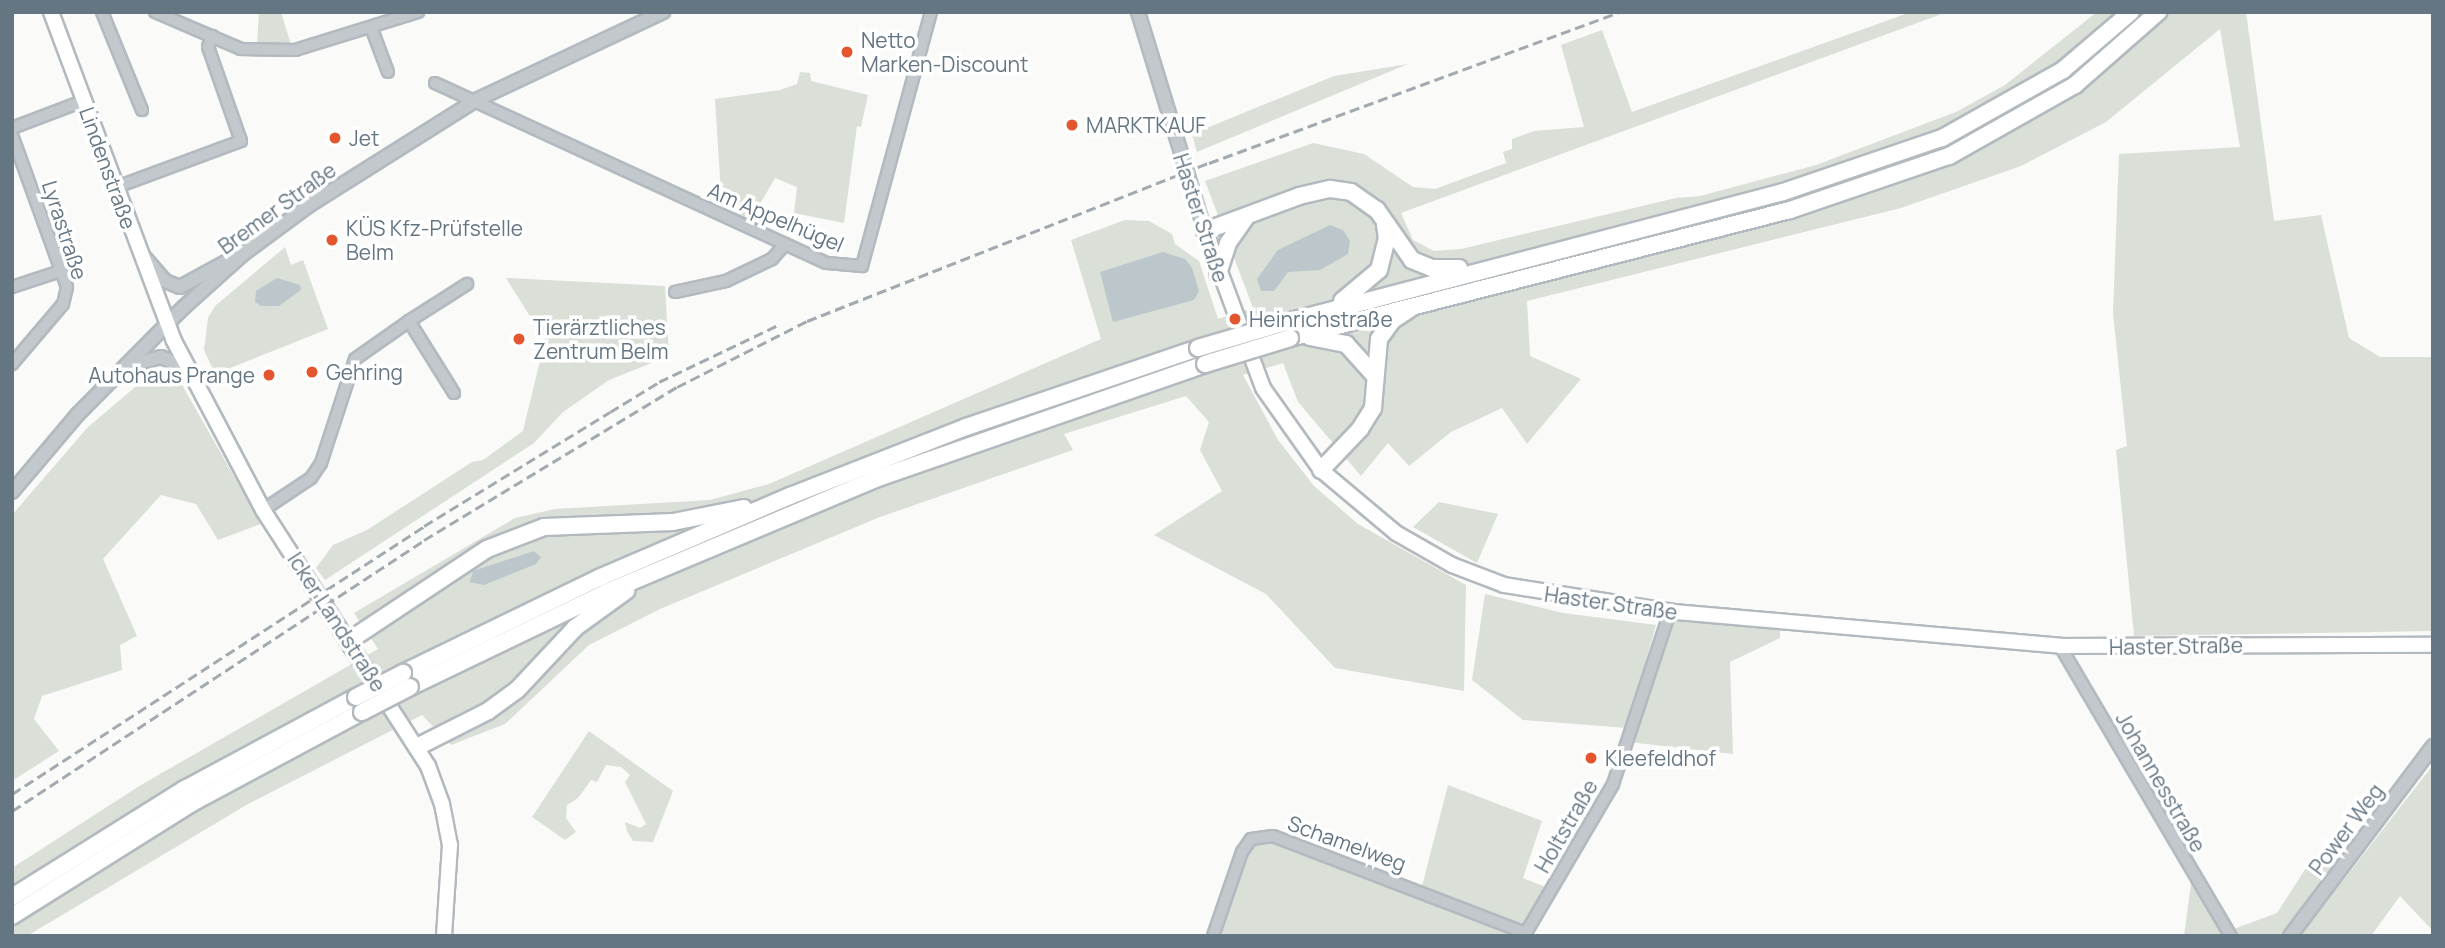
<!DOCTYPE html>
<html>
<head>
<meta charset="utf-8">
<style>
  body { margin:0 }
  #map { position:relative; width:2445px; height:948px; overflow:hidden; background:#fafaf8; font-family:Manrope,sans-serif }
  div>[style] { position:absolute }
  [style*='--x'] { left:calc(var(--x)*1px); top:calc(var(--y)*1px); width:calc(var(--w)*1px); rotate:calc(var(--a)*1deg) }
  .green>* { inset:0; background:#dadfd7 }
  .water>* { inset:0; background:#bbc7cb }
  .roads { filter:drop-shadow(2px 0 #b3babf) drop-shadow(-2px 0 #b3babf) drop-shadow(0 2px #b3babf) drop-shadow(0 -2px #b3babf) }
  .minor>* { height:10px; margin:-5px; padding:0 5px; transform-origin:5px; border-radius:5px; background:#c3c8cc }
  .tertiary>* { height:12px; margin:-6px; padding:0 6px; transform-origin:6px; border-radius:6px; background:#c3c8cc }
  .secondary>* { height:14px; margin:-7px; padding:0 7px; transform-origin:7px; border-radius:7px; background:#fff }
  .trunk>* { height:16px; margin:-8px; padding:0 8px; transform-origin:8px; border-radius:8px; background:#fff }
  .rail>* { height:2.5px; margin-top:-1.25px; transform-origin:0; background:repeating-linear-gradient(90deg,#a2aab0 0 10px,transparent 0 15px) }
  .bridges { filter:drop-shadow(2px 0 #b4b9bd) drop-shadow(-2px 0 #b4b9bd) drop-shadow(0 2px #b4b9bd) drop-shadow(0 -2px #b4b9bd) }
  .trunk-bridge>* { height:16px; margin:-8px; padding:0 8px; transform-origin:8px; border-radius:8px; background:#fff }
  .dots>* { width:19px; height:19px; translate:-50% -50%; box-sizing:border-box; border:4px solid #fff; border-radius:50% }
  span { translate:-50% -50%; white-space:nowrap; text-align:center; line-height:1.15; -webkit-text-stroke:7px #fff; paint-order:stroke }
  .poi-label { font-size:21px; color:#657683 }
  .left { translate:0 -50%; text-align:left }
  .right { translate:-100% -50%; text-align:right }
  .street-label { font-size:21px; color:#657683 }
  .frame { position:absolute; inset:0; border:14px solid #657683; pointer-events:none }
</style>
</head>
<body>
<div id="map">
  <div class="green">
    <i style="clip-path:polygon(259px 12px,281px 12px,291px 45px,257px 44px)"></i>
    <i style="clip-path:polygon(1911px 12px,1947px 12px,1401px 213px,1413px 240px,1434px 251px,1461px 249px,1676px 198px,1700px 196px,1816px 165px,1956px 112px,2005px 85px,2097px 12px,2246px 12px,2274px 221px,2321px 215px,2349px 338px,2380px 357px,2433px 357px,2433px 631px,2134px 636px,2116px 450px,2127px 446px,2113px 313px,2119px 154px,2240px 147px,2220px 29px,2106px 122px,2021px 166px,1901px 208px,1527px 301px,1530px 356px,1581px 379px,1527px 444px,1502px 408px,1451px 432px,1409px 466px,1388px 443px,1361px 476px,1298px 402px,1283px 363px,1243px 375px,1278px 440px,1314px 486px,1358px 524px,1466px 585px,1464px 691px,1335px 668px,1266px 594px,1154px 535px,1222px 491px,1200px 450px,1209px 422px,1186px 396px,1064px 434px,1073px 450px,880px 517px,660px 609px,589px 645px,505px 724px,451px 745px,422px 715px,248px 804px,27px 936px,12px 936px,12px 868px,141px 785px,378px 649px,354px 613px,515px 518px,555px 509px,710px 500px,769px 484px,1101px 339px,1071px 240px,1125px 220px,1149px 221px,1172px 234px,1175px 244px,1199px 261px,1218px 319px,1253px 308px,1205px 181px,1313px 143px,1364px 154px,1413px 187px,1435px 189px,1506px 163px,1503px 152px,1512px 149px,1512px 139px,1534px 131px,1584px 127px,1561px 45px,1602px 30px,1632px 112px)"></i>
    <i style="clip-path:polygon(1408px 64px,1197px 152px,1192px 134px,1334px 76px)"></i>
    <i style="clip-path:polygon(800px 72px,810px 73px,811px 81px,868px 95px,861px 127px,857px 126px,844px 223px,794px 213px,797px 187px,775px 178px,749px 223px,722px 209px,715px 99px,780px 90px,797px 84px)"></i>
    <i style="clip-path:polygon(285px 247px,291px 265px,303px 260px,328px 329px,215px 374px,204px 350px,208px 318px,215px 306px)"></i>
    <i style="clip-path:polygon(506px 278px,665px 286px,669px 356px,609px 380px,563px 412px,534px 443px,325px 580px,316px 568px,333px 545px,367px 530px,472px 462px,483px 460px,523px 431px,545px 340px)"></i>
    <i style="clip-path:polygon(154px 371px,177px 376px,261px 524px,218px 540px,196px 504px,161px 495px,103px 559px,137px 636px,120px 645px,122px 670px,42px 696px,34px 719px,59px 751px,12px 781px,12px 515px,87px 428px)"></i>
    <i style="clip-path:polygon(1439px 502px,1498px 514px,1477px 563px,1413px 527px)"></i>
    <i style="clip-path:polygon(1485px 594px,1563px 613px,1656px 625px,1627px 728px,1523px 720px,1472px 680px)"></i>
    <i style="clip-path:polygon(1672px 604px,1780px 614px,1780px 638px,1730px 662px,1733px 754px,1629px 742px)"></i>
    <i style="clip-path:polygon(589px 731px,673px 791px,653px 842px,633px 841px,627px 831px,625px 822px,640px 828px,646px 824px,625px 782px,630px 775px,621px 767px,606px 765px,597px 782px,591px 780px,578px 798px,567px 805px,566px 818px,576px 832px,565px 840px,532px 817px)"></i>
    <i style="clip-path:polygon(2433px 765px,2433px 931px,2400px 896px,2371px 936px,2300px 936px)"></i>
    <i style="clip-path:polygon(1448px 785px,1542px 821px,1523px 878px,1548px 888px,1524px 927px,1422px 886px)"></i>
    <i style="clip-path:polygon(1273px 836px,1524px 936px,1213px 936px,1251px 839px)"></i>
    <i style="clip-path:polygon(2334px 862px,2281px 936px,2184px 936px,2192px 876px,2228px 931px,2277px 913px,2306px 868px)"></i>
  </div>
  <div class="water">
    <i style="clip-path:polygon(1330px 225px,1343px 230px,1350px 241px,1348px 254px,1320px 270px,1288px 272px,1274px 291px,1261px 291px,1257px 279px,1278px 250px)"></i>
    <i style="clip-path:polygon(1163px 252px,1185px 259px,1192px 268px,1199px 291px,1194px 300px,1113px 322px,1100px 272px)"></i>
    <i style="clip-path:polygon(277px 278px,300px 285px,301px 290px,279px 306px,261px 306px,255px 302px,256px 291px)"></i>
    <i style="clip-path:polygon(534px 551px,541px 557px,536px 564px,484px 585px,470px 582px,473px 571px)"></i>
  </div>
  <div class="roads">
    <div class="minor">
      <i style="--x:102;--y:12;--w:106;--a:67.8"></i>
      <i style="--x:155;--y:12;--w:94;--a:23.3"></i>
      <i style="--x:241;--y:49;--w:54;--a:1.1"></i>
      <i style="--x:295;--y:50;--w:129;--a:-17.2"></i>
      <i style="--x:371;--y:27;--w:48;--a:69.3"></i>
      <i style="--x:435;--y:83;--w:431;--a:24.7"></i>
      <i style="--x:827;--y:263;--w:35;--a:5"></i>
      <i style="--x:862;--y:266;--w:263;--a:-74.8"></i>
      <i style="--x:12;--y:128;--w:76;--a:-20.8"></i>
      <i style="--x:12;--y:135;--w:162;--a:70.1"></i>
      <i style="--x:67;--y:287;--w:17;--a:103"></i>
      <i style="--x:63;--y:304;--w:79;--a:130.4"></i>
      <i style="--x:114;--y:188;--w:135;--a:-20.3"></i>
      <i style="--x:241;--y:141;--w:100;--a:-109.3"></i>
      <i style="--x:208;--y:47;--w:12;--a:-70"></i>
      <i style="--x:12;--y:287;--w:52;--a:-18.1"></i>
      <i style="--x:675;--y:292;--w:52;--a:-12.2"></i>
      <i style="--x:726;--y:281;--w:51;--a:-25.6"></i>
      <i style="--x:772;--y:259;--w:20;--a:-49"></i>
      <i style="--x:409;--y:321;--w:69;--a:-32.5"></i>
      <i style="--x:263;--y:510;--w:58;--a:-33.7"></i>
      <i style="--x:311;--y:478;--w:18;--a:-56"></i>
      <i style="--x:321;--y:463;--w:109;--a:-71.9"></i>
      <i style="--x:355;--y:359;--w:66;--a:-35.1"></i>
      <i style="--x:409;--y:321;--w:85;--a:58"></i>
      <i style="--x:2060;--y:646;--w:337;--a:59.5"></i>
      <i style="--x:1213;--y:936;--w:89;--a:-71"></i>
      <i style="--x:1242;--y:852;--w:16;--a:-55"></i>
      <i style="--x:1251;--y:839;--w:22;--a:-8"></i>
      <i style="--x:1273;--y:836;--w:271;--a:21"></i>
      <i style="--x:1524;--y:936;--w:176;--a:-59.6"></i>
      <i style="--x:1613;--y:784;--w:181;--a:-71.7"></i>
    </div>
    <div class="tertiary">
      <i style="--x:1138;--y:12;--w:229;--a:73"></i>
      <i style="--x:145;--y:258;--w:30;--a:49"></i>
      <i style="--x:165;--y:281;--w:16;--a:22"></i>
      <i style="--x:180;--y:287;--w:60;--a:-28.7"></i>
      <i style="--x:129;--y:366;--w:33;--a:-16"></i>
      <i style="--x:161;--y:357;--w:28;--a:23"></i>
      <i style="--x:12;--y:492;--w:102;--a:-49.8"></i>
      <i style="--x:78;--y:414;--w:151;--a:-45.3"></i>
      <i style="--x:184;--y:307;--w:79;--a:-41.9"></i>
      <i style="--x:243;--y:254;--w:81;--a:-36.4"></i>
      <i style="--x:308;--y:206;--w:199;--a:-32.2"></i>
      <i style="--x:476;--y:100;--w:207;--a:-25.2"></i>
      <i style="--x:2290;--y:936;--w:238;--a:-53"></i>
    </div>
    <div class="secondary">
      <i style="--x:51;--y:12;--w:351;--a:69.5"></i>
      <i style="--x:174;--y:341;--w:191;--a:62.2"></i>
      <i style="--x:263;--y:510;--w:305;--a:57.2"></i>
      <i style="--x:428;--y:766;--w:40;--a:69.8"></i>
      <i style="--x:442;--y:804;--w:42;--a:79"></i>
      <i style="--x:450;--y:845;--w:91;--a:93.8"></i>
      <i style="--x:1205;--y:231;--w:167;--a:69.7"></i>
      <i style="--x:1263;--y:388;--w:100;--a:54.7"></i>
      <i style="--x:1321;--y:470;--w:98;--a:40"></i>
      <i style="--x:1396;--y:533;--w:64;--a:29.7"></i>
      <i style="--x:1452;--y:565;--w:56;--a:21"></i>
      <i style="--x:1504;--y:585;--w:173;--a:9"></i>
      <i style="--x:1675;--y:612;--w:386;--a:5"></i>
      <i style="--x:2060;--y:646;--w:373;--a:-0.2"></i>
    </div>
    <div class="trunk">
      <i style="--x:1205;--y:231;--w:100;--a:-20.4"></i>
      <i style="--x:1299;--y:196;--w:32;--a:-13"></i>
      <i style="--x:1330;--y:189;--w:21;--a:8"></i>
      <i style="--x:1351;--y:192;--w:32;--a:35"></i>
      <i style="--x:1377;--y:210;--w:61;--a:55"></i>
      <i style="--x:1412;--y:260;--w:22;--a:22"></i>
      <i style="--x:1432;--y:268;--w:27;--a:0"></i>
      <i style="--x:1218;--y:274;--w:33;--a:-72"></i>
      <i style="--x:1228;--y:243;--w:33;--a:-55"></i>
      <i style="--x:1342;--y:301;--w:48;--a:-40"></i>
      <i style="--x:1379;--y:270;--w:32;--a:-76"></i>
      <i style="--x:1387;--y:239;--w:15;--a:-98"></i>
      <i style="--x:1283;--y:323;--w:517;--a:-14.68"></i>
      <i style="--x:1783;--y:192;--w:168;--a:-18.8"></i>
      <i style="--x:1942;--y:138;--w:139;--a:-29.3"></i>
      <i style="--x:2063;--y:70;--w:89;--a:-40.5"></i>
      <i style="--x:1310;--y:337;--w:37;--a:11"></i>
      <i style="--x:1346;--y:344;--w:42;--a:47.9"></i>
      <i style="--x:1290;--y:338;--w:516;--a:-14.36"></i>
      <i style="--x:1790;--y:210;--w:168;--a:-18.8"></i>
      <i style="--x:1949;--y:156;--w:145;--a:-29.4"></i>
      <i style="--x:2075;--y:85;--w:111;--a:-41.3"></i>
      <i style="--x:1321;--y:470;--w:57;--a:-46.4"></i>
      <i style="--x:1360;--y:429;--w:25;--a:-58"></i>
      <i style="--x:1373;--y:408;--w:69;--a:-85"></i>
      <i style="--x:1379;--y:339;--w:24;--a:-54"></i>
      <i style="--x:1393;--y:320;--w:20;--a:-33"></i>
      <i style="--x:350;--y:640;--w:164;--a:-33.6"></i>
      <i style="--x:487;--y:549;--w:61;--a:-21.1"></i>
      <i style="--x:544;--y:527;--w:129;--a:-2.2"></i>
      <i style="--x:673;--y:522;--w:72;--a:-11.2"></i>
      <i style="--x:403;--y:673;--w:220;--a:-25.9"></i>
      <i style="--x:601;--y:577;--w:206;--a:-23.2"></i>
      <i style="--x:790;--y:496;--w:189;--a:-21.4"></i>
      <i style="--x:966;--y:427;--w:245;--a:-18.8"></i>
      <i style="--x:410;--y:687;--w:219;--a:-25.7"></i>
      <i style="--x:607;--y:592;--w:294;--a:-22.8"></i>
      <i style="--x:878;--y:478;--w:346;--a:-19.2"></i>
      <i style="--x:417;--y:747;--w:80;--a:-26.9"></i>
      <i style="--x:488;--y:711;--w:36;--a:-36"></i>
      <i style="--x:517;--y:690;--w:86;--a:-46.9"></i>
      <i style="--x:576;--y:627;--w:62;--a:-35.8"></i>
      <i style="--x:12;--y:897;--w:204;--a:-32"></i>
      <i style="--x:185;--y:789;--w:194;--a:-28.3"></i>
      <i style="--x:12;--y:916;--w:213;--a:-32.1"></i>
      <i style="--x:192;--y:803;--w:193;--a:-28.2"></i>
    </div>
  </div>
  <div class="rail">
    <i style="--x:12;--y:794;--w:491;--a:-33"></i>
    <i style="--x:424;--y:526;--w:218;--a:-31.5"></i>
    <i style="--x:610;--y:412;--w:57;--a:-31.5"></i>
    <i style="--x:659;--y:382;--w:130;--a:-25.6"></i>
    <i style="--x:12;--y:811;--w:493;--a:-33.3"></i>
    <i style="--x:424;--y:540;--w:296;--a:-31.2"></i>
    <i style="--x:677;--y:387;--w:146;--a:-26.9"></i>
    <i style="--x:807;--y:321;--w:432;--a:-21.5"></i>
    <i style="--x:1209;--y:163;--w:437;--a:-20.2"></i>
  </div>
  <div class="bridges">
    <div class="trunk-bridge">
      <i style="--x:1198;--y:348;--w:89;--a:-16.4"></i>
      <i style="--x:1205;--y:364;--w:89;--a:-17"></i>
      <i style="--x:356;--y:697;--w:53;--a:-27.1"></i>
      <i style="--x:362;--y:712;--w:54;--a:-27.5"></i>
    </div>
  </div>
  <div class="dots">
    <i style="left:847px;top:52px;background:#e4572e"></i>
    <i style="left:1072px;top:125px;background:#e4572e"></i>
    <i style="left:335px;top:138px;background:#e4572e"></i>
    <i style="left:332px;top:240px;background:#e4572e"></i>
    <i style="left:1235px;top:319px;background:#e4572e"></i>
    <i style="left:519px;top:339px;background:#e4572e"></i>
    <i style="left:312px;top:372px;background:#e4572e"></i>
    <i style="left:269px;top:375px;background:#e4572e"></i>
    <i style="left:1591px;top:758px;background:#e4572e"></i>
  </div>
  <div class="poi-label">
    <span class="left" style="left:861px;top:52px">Netto<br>Marken-Discount</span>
    <span class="left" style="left:1086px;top:125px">MARKTKAUF</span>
    <span class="left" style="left:349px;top:138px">Jet</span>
    <span class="left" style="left:346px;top:240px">KÜS Kfz-Prüfstelle<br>Belm</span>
    <span class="left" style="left:1249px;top:319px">Heinrichstraße</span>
    <span class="left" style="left:533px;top:339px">Tierärztliches<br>Zentrum Belm</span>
    <span class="left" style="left:326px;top:372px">Gehring</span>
    <span class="right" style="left:255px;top:375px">Autohaus Prange</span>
    <span class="left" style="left:1605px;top:758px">Kleefeldhof</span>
  </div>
  <div class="street-label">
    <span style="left:108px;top:168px;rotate:70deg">Lindenstraße</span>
    <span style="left:277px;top:208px;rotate:-36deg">Bremer Straße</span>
    <span style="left:776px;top:217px;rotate:23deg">Am Appelhügel</span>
    <span style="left:1201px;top:218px;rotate:72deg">Haster Straße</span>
    <span style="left:65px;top:230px;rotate:72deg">Lyrastraße</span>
    <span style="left:1611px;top:603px;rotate:8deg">Haster Straße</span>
    <span style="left:337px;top:622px;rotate:57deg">Icker Landstraße</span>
    <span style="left:2176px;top:646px;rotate:-1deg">Haster Straße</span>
    <span style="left:2161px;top:782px;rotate:60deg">Johannesstraße</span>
    <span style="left:1566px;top:826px;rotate:-60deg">Holtstraße</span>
    <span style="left:2346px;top:829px;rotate:-53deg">Power Weg</span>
    <span style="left:1347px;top:843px;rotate:20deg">Schamelweg</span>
  </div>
  <div class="frame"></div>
</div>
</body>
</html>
